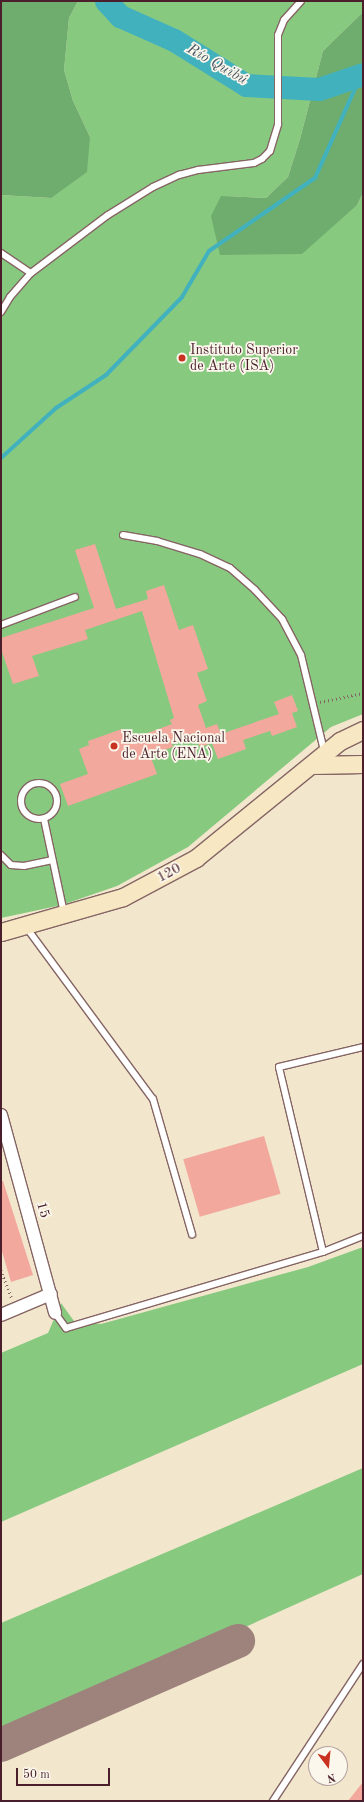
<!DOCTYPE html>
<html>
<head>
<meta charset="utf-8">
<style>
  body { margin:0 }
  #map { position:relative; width:364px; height:1802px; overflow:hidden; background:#f2e6cd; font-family:"Old Standard TT",serif }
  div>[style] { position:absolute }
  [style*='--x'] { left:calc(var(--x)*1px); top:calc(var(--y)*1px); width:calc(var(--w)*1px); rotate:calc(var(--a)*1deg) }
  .green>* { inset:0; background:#88c980 }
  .forest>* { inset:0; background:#6ead6e }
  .stream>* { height:4px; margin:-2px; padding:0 2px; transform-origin:2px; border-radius:2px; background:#42b1be }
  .river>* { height:23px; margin:-11.5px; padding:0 11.5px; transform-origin:11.5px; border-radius:11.5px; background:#42b1be }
  .taxiway>* { height:34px; margin:-17px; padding:0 17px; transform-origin:17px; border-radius:17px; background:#9e827c }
  .building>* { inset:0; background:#f2a89c; transform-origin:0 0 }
  .path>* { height:2.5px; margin-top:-1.25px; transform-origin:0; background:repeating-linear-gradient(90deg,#856564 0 1px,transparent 0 4px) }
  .roads { filter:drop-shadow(1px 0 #856564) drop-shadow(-1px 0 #856564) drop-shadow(0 1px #856564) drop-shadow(0 -1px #856564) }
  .lane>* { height:6px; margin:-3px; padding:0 3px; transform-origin:3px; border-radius:3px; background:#fff }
  .lane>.ring { margin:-3px; padding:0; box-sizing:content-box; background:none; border:6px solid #fff; border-radius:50% }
  .street>* { height:12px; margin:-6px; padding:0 6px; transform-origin:6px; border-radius:6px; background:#fff }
  .secondary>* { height:17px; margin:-8.5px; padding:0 8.5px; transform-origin:8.5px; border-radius:8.5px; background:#f7e8c3 }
  .dots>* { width:11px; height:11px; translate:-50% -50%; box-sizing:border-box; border:2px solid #fbf7ec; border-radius:50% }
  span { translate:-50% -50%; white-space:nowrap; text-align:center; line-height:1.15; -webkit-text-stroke:3.5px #fbf7ec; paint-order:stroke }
  .poi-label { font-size:14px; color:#4a1f2b }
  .left { translate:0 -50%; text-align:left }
  .street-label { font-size:14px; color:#4a1f2b }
  .water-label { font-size:15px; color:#475966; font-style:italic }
  .frame { position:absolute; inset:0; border:2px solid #4a1f2b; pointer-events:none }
  .north { position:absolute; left:308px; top:1746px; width:40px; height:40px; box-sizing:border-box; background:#fbf7ec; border:1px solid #b4a19f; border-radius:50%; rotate:164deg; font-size:11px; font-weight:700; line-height:16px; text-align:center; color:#4a1f2b }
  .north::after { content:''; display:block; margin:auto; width:14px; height:18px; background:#c8321e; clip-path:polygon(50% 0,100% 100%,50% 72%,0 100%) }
  .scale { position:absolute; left:16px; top:1768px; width:94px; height:18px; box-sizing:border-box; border:2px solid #4a1f2b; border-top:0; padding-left:5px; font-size:12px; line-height:14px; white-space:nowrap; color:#4a1f2b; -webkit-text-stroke:3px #fbf7ec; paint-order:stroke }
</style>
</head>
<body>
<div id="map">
  <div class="green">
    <i style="clip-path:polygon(78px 1px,363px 1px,363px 12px,323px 51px,300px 139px,288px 177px,266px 198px,221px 196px,357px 205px,363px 193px,363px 714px,331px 727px,188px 847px,117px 886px,62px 905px,1px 918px,1px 195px,51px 198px,90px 137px,73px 101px,64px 70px,69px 18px)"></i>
    <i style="clip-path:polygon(363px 1247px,363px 1364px,1px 1522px,1px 1353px,48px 1333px,61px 1303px,74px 1321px,101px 1324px,308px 1267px)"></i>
    <i style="clip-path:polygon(363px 1468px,363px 1574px,1px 1737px,1px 1623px)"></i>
  </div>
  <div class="forest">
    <i style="clip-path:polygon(1px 1px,78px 1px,69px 18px,64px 70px,73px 101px,90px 137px,87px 172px,51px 198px,1px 195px)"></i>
    <i style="clip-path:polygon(363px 12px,363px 193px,357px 205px,302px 254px,220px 255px,211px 216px,221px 196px,266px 198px,288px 177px,300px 139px,323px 51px)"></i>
  </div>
  <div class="stream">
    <i style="--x:1;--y:458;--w:74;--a:-42.3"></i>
    <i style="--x:56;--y:408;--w:60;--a:-33.4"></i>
    <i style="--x:106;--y:375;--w:109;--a:-45.7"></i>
    <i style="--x:182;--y:297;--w:53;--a:-59.6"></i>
    <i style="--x:209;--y:251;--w:129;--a:-34.6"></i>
    <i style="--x:315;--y:178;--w:113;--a:-65.9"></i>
  </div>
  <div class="river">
    <i style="--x:106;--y:1;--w:21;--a:47"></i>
    <i style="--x:120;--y:16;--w:59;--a:24"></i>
    <i style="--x:174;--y:40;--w:85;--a:32"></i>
    <i style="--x:246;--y:85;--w:73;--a:3.1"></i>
    <i style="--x:319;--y:89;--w:46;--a:-18.8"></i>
  </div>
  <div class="taxiway">
    <i style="--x:1;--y:1745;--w:259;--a:-23.7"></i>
  </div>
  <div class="building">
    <i style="clip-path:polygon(95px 544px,116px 609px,148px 599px,146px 591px,164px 585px,179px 630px,193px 625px,208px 669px,197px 673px,207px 701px,198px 705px,206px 728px,217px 724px,221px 734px,279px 714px,274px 702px,292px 695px,298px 711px,292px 713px,297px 727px,272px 736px,270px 731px,243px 740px,246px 749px,218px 759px,212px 743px,200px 747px,194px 733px,171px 741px,173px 747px,150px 755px,157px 774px,68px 806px,60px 784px,88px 774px,79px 749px,89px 745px,88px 741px,122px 729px,126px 741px,172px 724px,170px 720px,174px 718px,142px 611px,85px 630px,88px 639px,32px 656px,39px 676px,13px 684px,1px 649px,1px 638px,94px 608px,75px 550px)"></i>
    <i style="left:264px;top:1136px;width:60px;height:84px;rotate:74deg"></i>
    <i style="clip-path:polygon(1px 1181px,3px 1181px,33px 1275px,11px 1282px,1px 1248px)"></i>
    <i style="clip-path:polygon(363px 1782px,363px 1801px,348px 1801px)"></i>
  </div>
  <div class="path">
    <i style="--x:320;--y:702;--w:44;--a:-11.8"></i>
    <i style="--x:1;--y:1270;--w:31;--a:69"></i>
  </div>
  <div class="roads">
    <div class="lane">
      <i style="--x:1;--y:253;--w:36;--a:34"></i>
      <i style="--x:1;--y:312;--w:17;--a:-59"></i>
      <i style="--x:10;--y:297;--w:32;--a:-49"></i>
      <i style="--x:31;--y:273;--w:96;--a:-37"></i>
      <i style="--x:108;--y:215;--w:53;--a:-31.9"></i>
      <i style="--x:153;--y:187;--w:29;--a:-25"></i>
      <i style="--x:179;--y:175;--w:20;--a:-15"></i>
      <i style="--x:198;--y:170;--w:56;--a:-7.1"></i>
      <i style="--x:254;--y:163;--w:9;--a:-27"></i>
      <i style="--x:262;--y:159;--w:11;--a:-45"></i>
      <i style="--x:270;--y:151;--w:28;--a:-73"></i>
      <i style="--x:278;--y:124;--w:89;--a:-90"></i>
      <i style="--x:278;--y:35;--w:16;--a:-68"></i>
      <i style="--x:284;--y:20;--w:25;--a:-48"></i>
      <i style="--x:123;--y:535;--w:35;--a:10"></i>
      <i style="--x:157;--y:541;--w:45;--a:16.8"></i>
      <i style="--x:200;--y:554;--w:33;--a:25"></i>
      <i style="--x:230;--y:568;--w:33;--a:41"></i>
      <i style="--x:255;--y:590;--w:40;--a:47"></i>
      <i style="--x:282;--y:619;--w:41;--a:62.2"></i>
      <i style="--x:301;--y:655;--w:99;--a:76.5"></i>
      <i style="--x:1;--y:625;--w:79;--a:-20.7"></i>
      <i class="ring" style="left:21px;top:783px;width:30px;height:30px"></i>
      <i style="--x:44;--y:819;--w:96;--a:78"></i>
      <i style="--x:1;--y:855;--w:14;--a:45"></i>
      <i style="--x:11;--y:865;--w:13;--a:4"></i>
      <i style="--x:24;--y:866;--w:29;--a:-12"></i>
      <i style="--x:26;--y:927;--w:214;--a:53.6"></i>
      <i style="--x:153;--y:1099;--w:141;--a:73.9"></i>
      <i style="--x:323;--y:1252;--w:190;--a:-103.4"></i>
      <i style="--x:279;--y:1067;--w:86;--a:-13.4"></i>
      <i style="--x:55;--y:1313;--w:19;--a:54"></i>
      <i style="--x:66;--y:1328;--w:268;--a:-16.5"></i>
      <i style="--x:323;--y:1252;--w:43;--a:-21.8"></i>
      <i style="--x:273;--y:1801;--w:164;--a:-56.7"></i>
    </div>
    <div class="street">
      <i style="--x:1;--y:1115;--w:205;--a:74.7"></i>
      <i style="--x:1;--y:1315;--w:54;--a:-22.8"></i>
    </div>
    <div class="secondary">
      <i style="--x:312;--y:765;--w:51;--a:-1.1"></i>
      <i style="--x:1;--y:932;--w:127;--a:-16"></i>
      <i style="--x:123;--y:897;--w:83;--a:-28.1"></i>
      <i style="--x:196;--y:858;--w:186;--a:-39.1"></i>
      <i style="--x:340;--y:741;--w:25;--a:-26"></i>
    </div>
  </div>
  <div class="dots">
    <i style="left:182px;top:358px;background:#c8321e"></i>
    <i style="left:114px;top:746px;background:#c8321e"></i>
  </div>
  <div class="poi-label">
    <span class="left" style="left:190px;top:358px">Instituto Superior<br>de Arte (ISA)</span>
    <span class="left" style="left:122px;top:746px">Escuela Nacional<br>de Arte (ENA)</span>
  </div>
  <div class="street-label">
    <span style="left:169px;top:873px;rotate:-28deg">120</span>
    <span style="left:43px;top:1210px;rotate:74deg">15</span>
  </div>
  <div class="water-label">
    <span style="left:217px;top:65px;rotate:30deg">Río Quibú</span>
  </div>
  <div class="frame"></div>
  <div class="north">N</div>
  <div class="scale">50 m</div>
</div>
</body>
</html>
